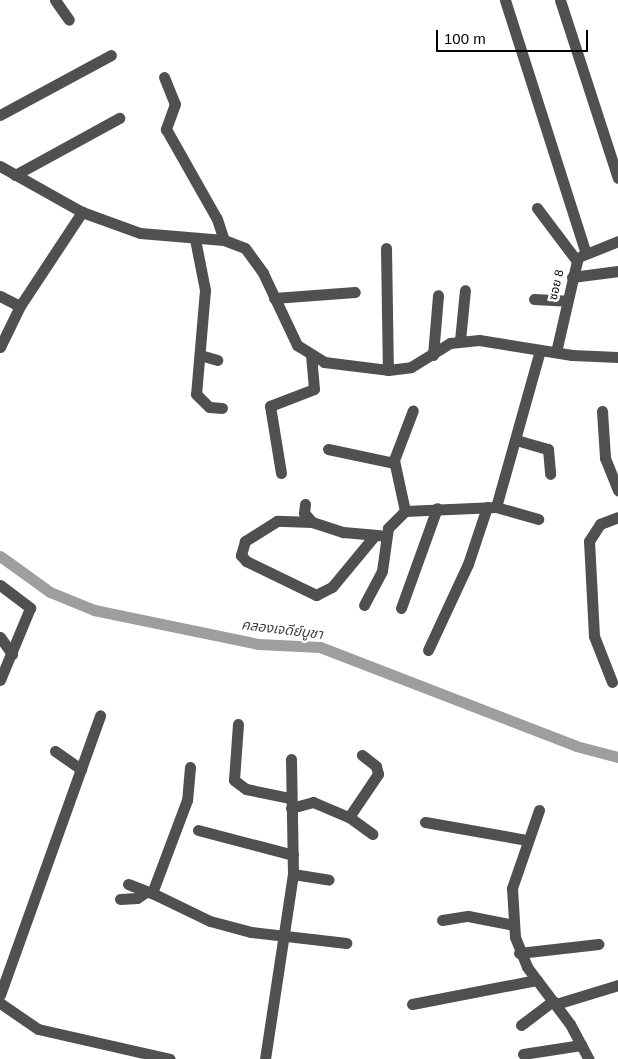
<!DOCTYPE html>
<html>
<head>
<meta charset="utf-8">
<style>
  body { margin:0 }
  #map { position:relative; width:618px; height:1059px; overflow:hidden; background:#fff; font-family:Arial,"Noto Sans Thai",sans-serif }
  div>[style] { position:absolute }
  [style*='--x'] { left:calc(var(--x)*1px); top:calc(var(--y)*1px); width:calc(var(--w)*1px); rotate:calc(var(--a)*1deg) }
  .canal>* { height:11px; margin:-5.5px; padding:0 5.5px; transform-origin:5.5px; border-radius:5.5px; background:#9e9e9e }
  .minor>* { height:11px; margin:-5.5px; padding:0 5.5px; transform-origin:5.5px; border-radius:5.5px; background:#505050 }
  span { translate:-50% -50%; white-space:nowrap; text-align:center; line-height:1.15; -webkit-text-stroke:5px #fff; paint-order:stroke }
  .street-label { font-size:12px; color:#000 }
  .water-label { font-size:14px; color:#3f3f3f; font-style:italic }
  .scale { position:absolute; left:436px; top:30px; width:152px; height:22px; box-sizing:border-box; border:2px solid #000; border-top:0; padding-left:6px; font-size:15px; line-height:18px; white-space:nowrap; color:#000; -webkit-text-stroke:4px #fff; paint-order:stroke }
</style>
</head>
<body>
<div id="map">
  <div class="canal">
    <i style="--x:0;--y:556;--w:62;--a:35.8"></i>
    <i style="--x:50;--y:592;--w:48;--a:22.2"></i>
    <i style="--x:94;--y:610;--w:167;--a:11.7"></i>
    <i style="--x:258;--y:644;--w:62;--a:2.8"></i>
    <i style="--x:320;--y:647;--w:274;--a:21.1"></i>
    <i style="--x:576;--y:746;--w:43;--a:14.7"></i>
  </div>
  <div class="minor">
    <i style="--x:55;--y:0;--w:24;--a:55"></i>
    <i style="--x:505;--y:0;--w:263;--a:72.3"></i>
    <i style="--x:560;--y:0;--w:187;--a:72"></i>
    <i style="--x:164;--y:77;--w:29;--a:68"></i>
    <i style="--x:175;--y:104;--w:27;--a:110"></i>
    <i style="--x:166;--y:129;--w:103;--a:60.5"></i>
    <i style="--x:217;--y:219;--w:22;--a:72"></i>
    <i style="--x:0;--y:115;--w:126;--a:-28.4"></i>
    <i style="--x:0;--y:166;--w:94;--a:29.3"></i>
    <i style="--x:82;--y:212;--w:62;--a:19.9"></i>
    <i style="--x:140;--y:233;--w:84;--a:4.8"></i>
    <i style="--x:224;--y:240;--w:22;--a:21"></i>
    <i style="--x:245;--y:248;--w:31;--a:54"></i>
    <i style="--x:263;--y:273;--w:80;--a:64.7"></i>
    <i style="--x:297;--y:345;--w:32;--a:32"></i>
    <i style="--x:324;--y:362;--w:64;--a:7.1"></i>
    <i style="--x:388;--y:370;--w:23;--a:-7"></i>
    <i style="--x:411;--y:367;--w:46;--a:-31.6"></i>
    <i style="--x:450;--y:343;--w:29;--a:-6"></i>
    <i style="--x:479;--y:340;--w:94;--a:9.2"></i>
    <i style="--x:572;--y:355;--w:46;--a:2.5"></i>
    <i style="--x:15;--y:175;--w:119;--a:-28.7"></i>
    <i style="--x:537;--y:208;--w:66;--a:53"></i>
    <i style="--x:577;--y:261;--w:93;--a:103"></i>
    <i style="--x:195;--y:239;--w:52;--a:78.9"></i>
    <i style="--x:205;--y:290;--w:104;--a:94.9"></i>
    <i style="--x:196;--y:394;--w:18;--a:45"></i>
    <i style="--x:209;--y:407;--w:13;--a:4"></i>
    <i style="--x:386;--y:248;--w:122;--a:89.1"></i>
    <i style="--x:581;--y:256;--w:40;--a:-22"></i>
    <i style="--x:572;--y:277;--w:46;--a:-7.4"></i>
    <i style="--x:0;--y:296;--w:22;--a:27"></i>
    <i style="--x:274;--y:298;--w:81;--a:-4.2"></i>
    <i style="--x:534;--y:299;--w:33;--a:3"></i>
    <i style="--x:460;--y:340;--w:50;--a:-84.3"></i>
    <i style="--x:0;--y:347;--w:46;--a:-64"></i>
    <i style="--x:20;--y:306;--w:113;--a:-56.6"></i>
    <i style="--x:200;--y:355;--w:18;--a:16"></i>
    <i style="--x:433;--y:355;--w:60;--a:-85.2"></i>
    <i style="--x:602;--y:411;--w:47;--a:86.3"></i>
    <i style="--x:605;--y:458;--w:35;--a:68"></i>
    <i style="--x:516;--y:440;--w:33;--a:16"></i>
    <i style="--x:548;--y:449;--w:25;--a:85"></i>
    <i style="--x:328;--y:449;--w:67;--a:12"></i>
    <i style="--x:281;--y:473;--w:68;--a:-99.3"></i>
    <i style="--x:270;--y:406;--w:47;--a:-21.1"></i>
    <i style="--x:314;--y:389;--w:32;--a:-95"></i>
    <i style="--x:305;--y:504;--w:9;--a:96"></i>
    <i style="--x:304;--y:513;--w:12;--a:48"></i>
    <i style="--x:312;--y:522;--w:33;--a:18"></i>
    <i style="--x:343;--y:532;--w:37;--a:5"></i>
    <i style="--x:496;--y:507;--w:163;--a:-74.3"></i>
    <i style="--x:405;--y:511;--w:52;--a:-102.2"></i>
    <i style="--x:394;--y:460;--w:53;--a:-69.2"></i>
    <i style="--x:312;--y:522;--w:35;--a:-178"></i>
    <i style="--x:277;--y:521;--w:38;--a:148"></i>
    <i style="--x:245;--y:541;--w:15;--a:106"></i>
    <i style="--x:241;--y:555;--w:8;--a:50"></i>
    <i style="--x:246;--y:561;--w:78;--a:25.9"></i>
    <i style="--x:316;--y:595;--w:18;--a:-27"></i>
    <i style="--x:332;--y:587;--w:67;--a:-50.4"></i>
    <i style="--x:0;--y:585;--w:38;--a:37"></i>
    <i style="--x:30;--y:608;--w:78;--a:112.6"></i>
    <i style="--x:364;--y:605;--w:38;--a:-62"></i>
    <i style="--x:382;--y:571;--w:43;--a:-82.1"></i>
    <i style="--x:388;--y:528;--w:24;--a:-45"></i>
    <i style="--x:405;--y:511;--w:91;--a:-2.5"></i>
    <i style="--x:496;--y:507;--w:44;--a:15.9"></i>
    <i style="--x:401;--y:608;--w:106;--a:-70.2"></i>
    <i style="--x:0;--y:637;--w:21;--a:55"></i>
    <i style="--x:428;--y:650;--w:95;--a:-65.1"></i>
    <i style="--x:468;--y:564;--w:60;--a:-71.6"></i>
    <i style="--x:612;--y:682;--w:49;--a:-111.4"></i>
    <i style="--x:594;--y:636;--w:95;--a:-93"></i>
    <i style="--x:589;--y:541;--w:20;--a:-57"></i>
    <i style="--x:600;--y:524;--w:19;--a:-21"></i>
    <i style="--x:238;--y:724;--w:56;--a:94.1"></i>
    <i style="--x:234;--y:780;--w:15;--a:37"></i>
    <i style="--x:246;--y:789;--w:45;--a:11.6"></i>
    <i style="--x:55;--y:751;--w:32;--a:35"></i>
    <i style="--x:190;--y:767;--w:33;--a:95"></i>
    <i style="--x:187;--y:800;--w:99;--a:110.6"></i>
    <i style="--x:152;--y:893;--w:64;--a:25.8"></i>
    <i style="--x:210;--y:921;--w:42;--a:15"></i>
    <i style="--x:251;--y:932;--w:96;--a:6.6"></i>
    <i style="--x:291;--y:808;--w:23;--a:-15"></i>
    <i style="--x:313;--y:802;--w:39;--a:23"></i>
    <i style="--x:349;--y:817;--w:52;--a:-56"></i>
    <i style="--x:378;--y:774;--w:8;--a:-104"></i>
    <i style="--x:376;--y:766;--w:18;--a:-142"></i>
    <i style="--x:539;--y:810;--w:83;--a:109.1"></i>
    <i style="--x:512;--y:888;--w:49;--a:86.5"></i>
    <i style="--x:515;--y:937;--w:32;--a:68"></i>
    <i style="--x:527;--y:967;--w:71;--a:53"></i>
    <i style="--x:570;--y:1024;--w:40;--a:62"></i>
    <i style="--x:349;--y:817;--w:29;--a:36"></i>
    <i style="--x:425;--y:822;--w:104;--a:10"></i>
    <i style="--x:198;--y:830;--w:98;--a:14.7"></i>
    <i style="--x:293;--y:874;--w:36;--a:9"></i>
    <i style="--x:128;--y:884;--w:26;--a:21"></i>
    <i style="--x:120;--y:899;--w:17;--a:-3"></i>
    <i style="--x:137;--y:898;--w:11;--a:-34"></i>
    <i style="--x:442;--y:920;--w:26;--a:-9"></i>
    <i style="--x:468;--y:916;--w:47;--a:11.1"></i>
    <i style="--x:519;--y:953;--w:80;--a:-6.5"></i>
    <i style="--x:0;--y:995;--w:297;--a:-70.3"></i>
    <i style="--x:0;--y:1003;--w:46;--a:34.4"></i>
    <i style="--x:38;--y:1029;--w:135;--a:12.8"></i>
    <i style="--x:412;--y:1004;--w:127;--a:-10.9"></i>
    <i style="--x:556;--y:1004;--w:65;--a:-17"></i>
    <i style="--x:521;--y:1025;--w:40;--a:-37"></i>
    <i style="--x:523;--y:1054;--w:59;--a:-8.8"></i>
    <i style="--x:265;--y:1059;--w:187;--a:-81.4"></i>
    <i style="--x:293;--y:874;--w:115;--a:-91"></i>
  </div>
  <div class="street-label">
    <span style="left:557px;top:285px;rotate:-77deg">ซอย 8</span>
  </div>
  <div class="water-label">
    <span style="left:282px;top:629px;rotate:7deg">คลองเจดีย์บูชา</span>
  </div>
  <div class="scale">100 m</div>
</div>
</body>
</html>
